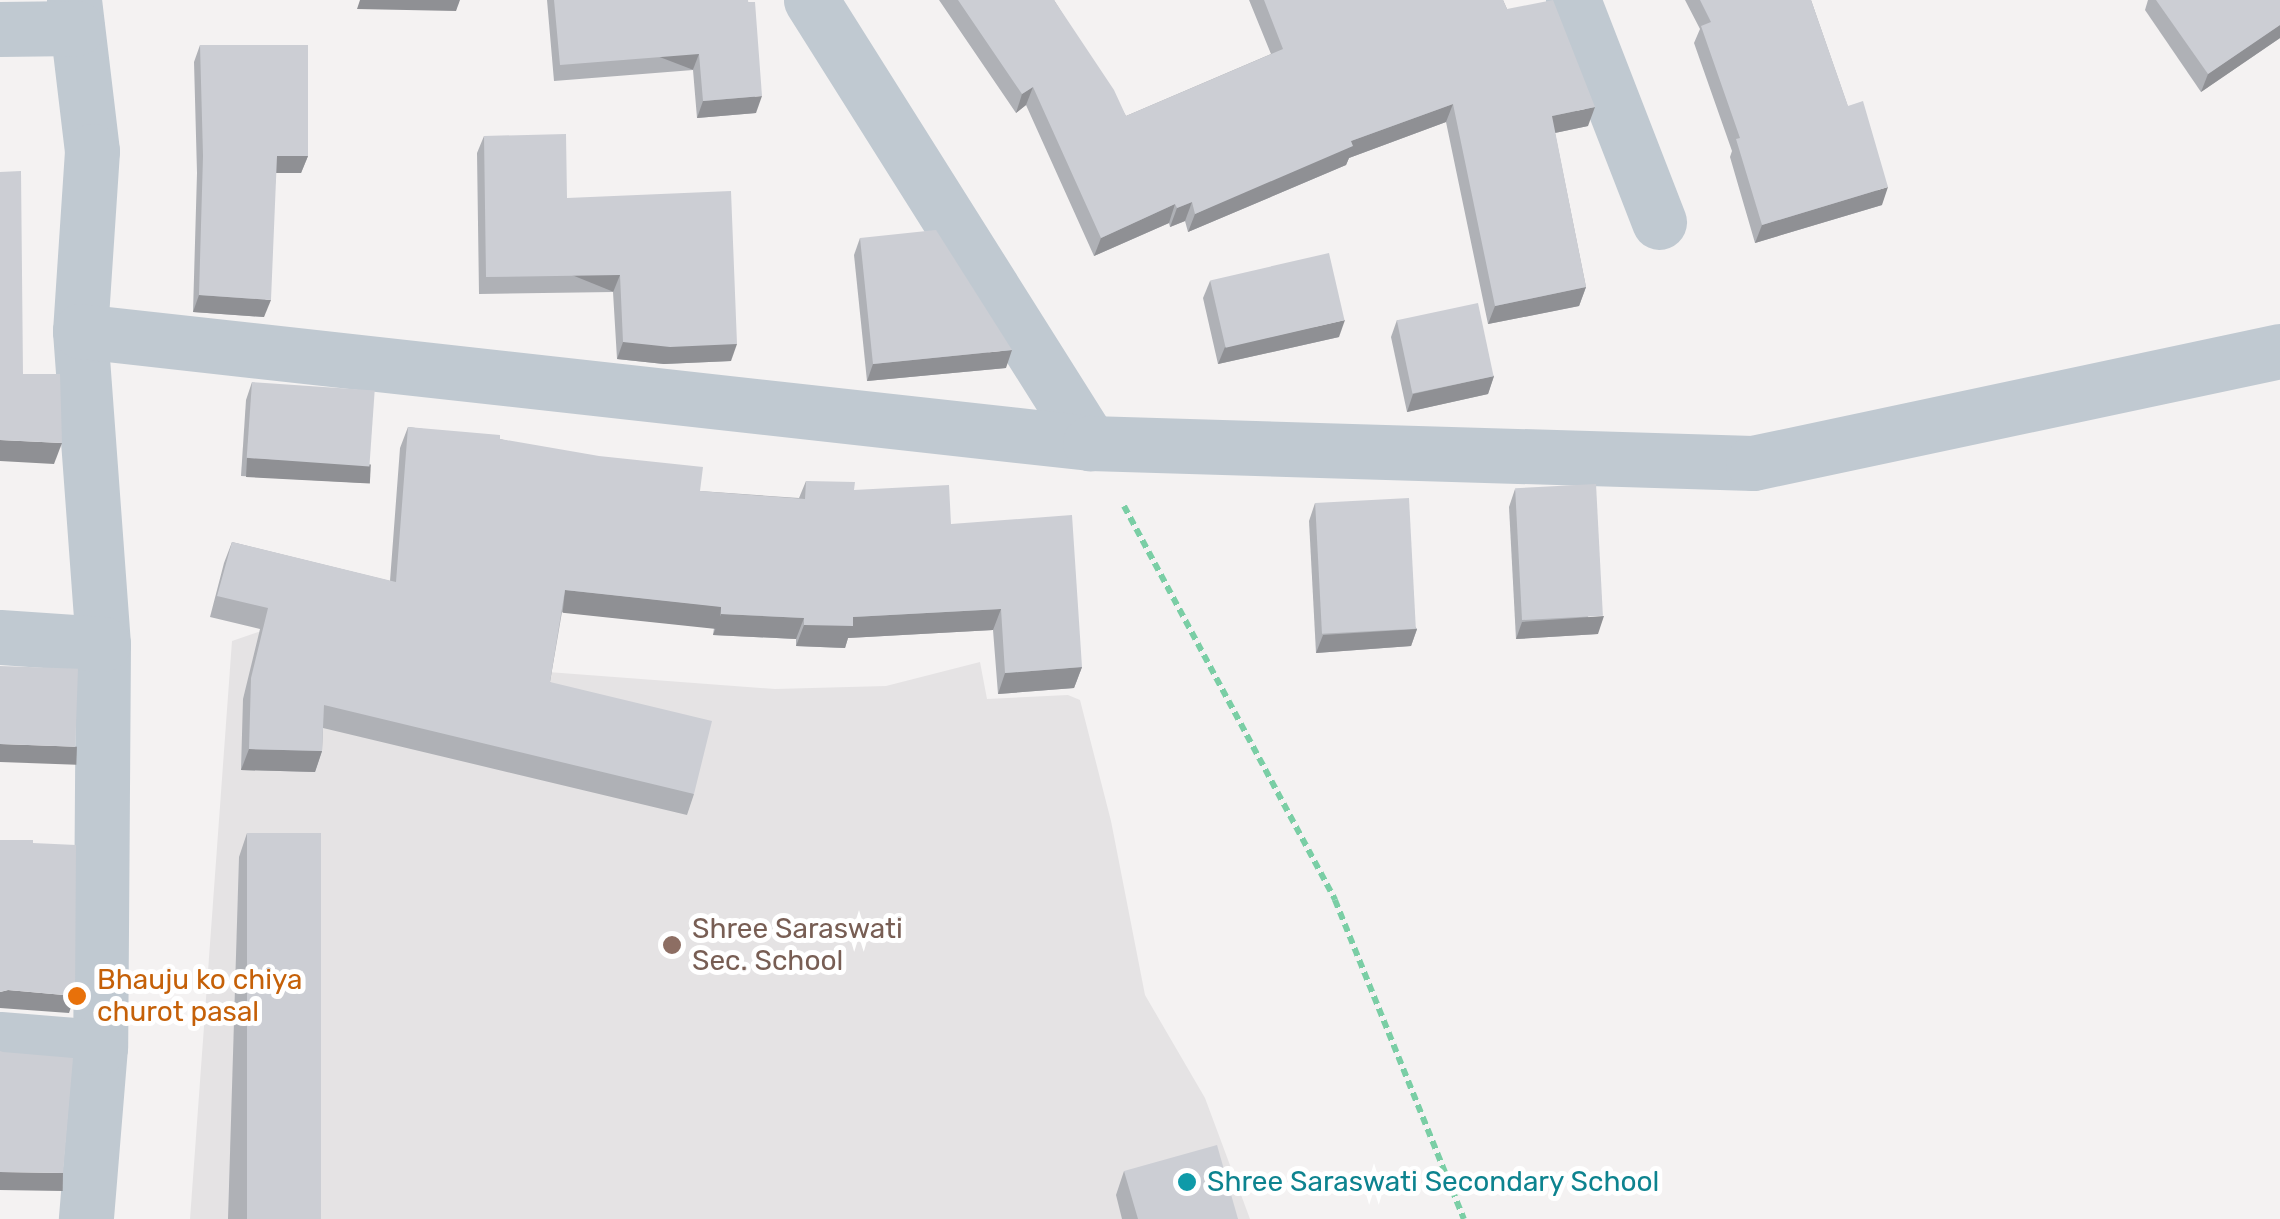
<!DOCTYPE html>
<html>
<head>
<meta charset="utf-8">
<style>
  body { margin:0 }
  #map { position:relative; width:2280px; height:1219px; overflow:hidden; background:#f4f2f2; font-family:Rubik,sans-serif }
  div>[style] { position:absolute }
  [style*='--x'] { left:calc(var(--x)*1px); top:calc(var(--y)*1px); width:calc(var(--w)*1px); rotate:calc(var(--a)*1deg) }
  .education>* { inset:0; background:#e5e3e4 }
  .path>* { height:6px; margin-top:-3px; transform-origin:0; background:repeating-linear-gradient(90deg,#7acea5 0 8px,transparent 0 13px) }
  .minor>* { height:55px; margin:-27.5px; padding:0 27.5px; transform-origin:27.5px; border-radius:27.5px; background:#c0c9d1 }
  .wall>* { inset:0; background:#afb1b6 }
  .shaded-wall>* { inset:0; background:#8f9094; transform-origin:0 0 }
  .building>* { inset:0; background:#ccced4; transform-origin:0 0 }
  .dots>* { width:28px; height:28px; translate:-50% -50%; box-sizing:border-box; border:5px solid #fff; border-radius:50% }
  span { translate:-50% -50%; white-space:nowrap; text-align:center; line-height:1.15; -webkit-text-stroke:10px #fff; paint-order:stroke }
  .education-label { font-size:28px; color:#785e54 }
  .left { translate:0 -50%; text-align:left }
  .food-label { font-size:28px; color:#c56008 }
  .culture-label { font-size:28px; color:#0d838f }
</style>
</head>
<body>
<div id="map">
  <div class="education">
    <i style="clip-path:polygon(258px 632px,312px 645px,482px 667px,775px 689px,886px 686px,980px 662px,987px 699px,1068px 695px,1080px 700px,1111px 821px,1145px 995px,1205px 1098px,1250px 1219px,190px 1219px,232px 641px)"></i>
  </div>
  <div class="path">
    <i style="--x:1124;--y:506;--w:447;--a:61.8"></i>
    <i style="--x:1335;--y:900;--w:344;--a:68"></i>
  </div>
  <div class="minor">
    <i style="--x:74;--y:0;--w:152;--a:83.2"></i>
    <i style="--x:92;--y:151;--w:180;--a:93.8"></i>
    <i style="--x:80;--y:331;--w:314;--a:85.8"></i>
    <i style="--x:103;--y:644;--w:403;--a:90.4"></i>
    <i style="--x:100;--y:1047;--w:173;--a:94.7"></i>
    <i style="--x:811;--y:0;--w:524;--a:57.8"></i>
    <i style="--x:1573;--y:0;--w:238;--a:68.8"></i>
    <i style="--x:0;--y:29;--w:77;--a:-0.7"></i>
    <i style="--x:80;--y:331;--w:1016;--a:6.33"></i>
    <i style="--x:1090;--y:443;--w:663;--a:1.73"></i>
    <i style="--x:1753;--y:463;--w:539;--a:-12"></i>
    <i style="--x:0;--y:637;--w:103;--a:3.9"></i>
    <i style="--x:0;--y:1039;--w:100;--a:4.6"></i>
  </div>
  <div class="wall">
    <i style="clip-path:polygon(547px 0,748px 0,756px 113px,697px 118px,693px 70px,554px 81px)"></i>
    <i style="clip-path:polygon(939px 0,1054px 0,1126px 116px,1271px 54px,1249px 0,1503px 0,1507px 9px,1588px 126px,1555px 133px,1586px 287px,1579px 306px,1488px 324px,1446px 122px,1349px 158px,1346px 165px,1188px 232px,1185px 221px,1170px 227px,1169px 223px,1094px 256px,1026px 105px,1016px 113px)"></i>
    <i style="clip-path:polygon(1685px 0,1811px 0,1882px 205px,1755px 243px,1730px 157px,1732px 151px,1694px 43px,1700px 29px)"></i>
    <i style="clip-path:polygon(2148px 0,2280px 0,2280px 38px,2201px 92px,2145px 10px)"></i>
    <i style="clip-path:polygon(200px 45px,308px 156px,301px 173px,276px 173px,264px 317px,193px 312px,197px 173px,194px 62px)"></i>
    <i style="clip-path:polygon(484px 136px,567px 198px,731px 361px,664px 364px,617px 359px,613px 292px,479px 294px,477px 153px)"></i>
    <i style="clip-path:polygon(860px 238px,1006px 368px,867px 381px,854px 255px)"></i>
    <i style="clip-path:polygon(1210px 281px,1339px 337px,1218px 364px,1203px 298px)"></i>
    <i style="clip-path:polygon(1397px 320px,1494px 376px,1488px 394px,1407px 412px,1391px 337px)"></i>
    <i style="clip-path:polygon(252px 382px,364px 483px,241px 476px,246px 400px)"></i>
    <i style="clip-path:polygon(408px 427px,500px 439px,700px 491px,799px 498px,806px 481px,854px 490px,951px 524px,1082px 667px,1074px 688px,998px 694px,993px 630px,848px 638px,845px 648px,796px 646px,796px 639px,713px 635px,714px 628px,562px 612px,550px 682px,694px 794px,687px 815px,323px 728px,322px 751px,315px 772px,241px 770px,243px 699px,260px 629px,210px 617px,224px 563px,232px 542px,390px 581px,400px 448px)"></i>
    <i style="clip-path:polygon(1515px 489px,1598px 634px,1516px 639px,1509px 507px)"></i>
    <i style="clip-path:polygon(1315px 503px,1417px 629px,1411px 646px,1316px 653px,1309px 521px)"></i>
    <i style="clip-path:polygon(247px 833px,310px 1219px,228px 1219px,239px 857px)"></i>
    <i style="clip-path:polygon(1124px 1171px,1238px 1219px,1122px 1219px,1116px 1195px)"></i>
  </div>
  <div class="shaded-wall">
    <i style="clip-path:polygon(360px 0,460px 0,456px 11px,357px 9px)"></i>
    <i style="clip-path:polygon(2280px 25px,2280px 38px,2201px 92px,2208px 74px)"></i>
    <i style="left:699px;top:54px;width:17px;height:139px;rotate:111deg"></i>
    <i style="clip-path:polygon(1033px 87px,1026px 105px,1016px 113px,1022px 94px)"></i>
    <i style="clip-path:polygon(762px 96px,756px 113px,697px 118px,703px 101px)"></i>
    <i style="clip-path:polygon(1453px 104px,1446px 122px,1349px 158px,1346px 165px,1188px 232px,1195px 214px,1351px 141px)"></i>
    <i style="clip-path:polygon(1595px 107px,1588px 126px,1545px 135px,1552px 116px)"></i>
    <i style="clip-path:polygon(277px 156px,308px 156px,301px 173px,271px 173px)"></i>
    <i style="clip-path:polygon(1888px 187px,1882px 205px,1755px 243px,1762px 225px)"></i>
    <i style="clip-path:polygon(1192px 202px,1185px 221px,1170px 227px,1177px 208px)"></i>
    <i style="clip-path:polygon(1175px 204px,1169px 223px,1094px 256px,1101px 238px)"></i>
    <i style="left:620px;top:275px;width:18px;height:134px;rotate:112deg"></i>
    <i style="clip-path:polygon(1586px 287px,1579px 306px,1488px 324px,1495px 306px)"></i>
    <i style="clip-path:polygon(199px 295px,271px 300px,264px 317px,193px 312px)"></i>
    <i style="clip-path:polygon(1345px 320px,1339px 337px,1218px 364px,1225px 347px)"></i>
    <i style="clip-path:polygon(623px 342px,737px 344px,731px 361px,664px 364px,617px 359px)"></i>
    <i style="clip-path:polygon(1012px 350px,1006px 368px,867px 381px,873px 364px)"></i>
    <i style="clip-path:polygon(1494px 376px,1488px 394px,1407px 412px,1413px 394px)"></i>
    <i style="clip-path:polygon(0 440px,62px 443px,54px 464px,0 461px)"></i>
    <i style="left:247px;top:458px;width:124px;height:19px;rotate:3deg"></i>
    <i style="left:565px;top:590px;width:157px;height:23px;rotate:6deg"></i>
    <i style="clip-path:polygon(1001px 609px,993px 630px,848px 638px,845px 648px,796px 646px,804px 625px,853px 617px)"></i>
    <i style="clip-path:polygon(721px 614px,804px 618px,796px 639px,713px 635px)"></i>
    <i style="clip-path:polygon(1604px 616px,1598px 634px,1516px 639px,1522px 622px)"></i>
    <i style="clip-path:polygon(1417px 629px,1411px 646px,1316px 653px,1323px 635px)"></i>
    <i style="clip-path:polygon(1082px 667px,1074px 688px,998px 694px,1005px 673px)"></i>
    <i style="left:0;top:744px;width:77px;height:18px;rotate:2deg"></i>
    <i style="clip-path:polygon(249px 749px,322px 751px,315px 772px,241px 770px)"></i>
    <i style="clip-path:polygon(8px 990px,75px 996px,69px 1013px,0 1008px,0 992px)"></i>
    <i style="left:0;top:1172px;width:63px;height:18px;rotate:1deg"></i>
  </div>
  <div class="building">
    <i style="clip-path:polygon(554px 0,748px 0,748px 2px,755px 2px,762px 96px,703px 101px,699px 54px,560px 65px)"></i>
    <i style="clip-path:polygon(958px 0,1054px 0,1114px 90px,1126px 116px,1283px 49px,1264px 0,1503px 0,1507px 9px,1553px 0,1595px 107px,1552px 116px,1586px 287px,1495px 306px,1453px 104px,1351px 141px,1353px 146px,1195px 214px,1192px 202px,1177px 208px,1175px 204px,1101px 238px,1033px 87px,1022px 94px)"></i>
    <i style="clip-path:polygon(1700px 0,1811px 0,1848px 106px,1863px 101px,1888px 187px,1762px 225px,1736px 139px,1740px 138px,1701px 26px,1711px 22px)"></i>
    <i style="clip-path:polygon(2156px 0,2280px 0,2280px 25px,2208px 74px)"></i>
    <i style="clip-path:polygon(200px 45px,308px 45px,308px 156px,277px 156px,271px 300px,199px 295px,203px 156px)"></i>
    <i style="clip-path:polygon(566px 134px,567px 198px,731px 191px,737px 344px,670px 347px,623px 342px,620px 275px,486px 277px,484px 136px)"></i>
    <i style="clip-path:polygon(21px 171px,23px 374px,60px 374px,62px 443px,0 440px,0 172px)"></i>
    <i style="clip-path:polygon(936px 230px,1012px 350px,873px 364px,860px 238px)"></i>
    <i style="left:1329px;top:253px;width:69px;height:122px;rotate:77deg"></i>
    <i style="left:1478px;top:303px;width:75px;height:83px;rotate:78deg"></i>
    <i style="left:252px;top:382px;width:123px;height:76px;rotate:4deg"></i>
    <i style="clip-path:polygon(408px 427px,500px 435px,500px 439px,599px 456px,703px 467px,700px 491px,805px 499px,806px 481px,855px 482px,854px 490px,949px 485px,951px 524px,1072px 515px,1082px 667px,1005px 673px,1001px 609px,853px 617px,853px 626px,804px 625px,804px 618px,721px 614px,721px 607px,565px 590px,550px 682px,712px 721px,694px 794px,324px 705px,322px 751px,249px 749px,251px 678px,268px 608px,217px 596px,232px 542px,396px 582px)"></i>
    <i style="left:1596px;top:484px;width:132px;height:81px;rotate:87deg"></i>
    <i style="left:1409px;top:498px;width:131px;height:94px;rotate:87deg"></i>
    <i style="left:0;top:666px;width:78px;height:78px;rotate:2deg"></i>
    <i style="left:247px;top:833px;width:74px;height:386px"></i>
    <i style="clip-path:polygon(0 840px,33px 840px,33px 843px,76px 845px,75px 996px,8px 990px,0 992px)"></i>
    <i style="clip-path:polygon(0 1051px,3px 1052px,73px 1058px,63px 1173px,0 1172px)"></i>
    <i style="clip-path:polygon(1217px 1145px,1238px 1219px,1138px 1219px,1124px 1171px)"></i>
  </div>
  <div class="dots">
    <i style="left:672px;top:945px;background:#8d6e63"></i>
    <i style="left:77px;top:996px;background:#e8710a"></i>
    <i style="left:1187px;top:1182px;background:#0f9aa8"></i>
  </div>
  <div class="education-label">
    <span class="left" style="left:692px;top:945px">Shree Saraswati<br>Sec. School</span>
  </div>
  <div class="food-label">
    <span class="left" style="left:97px;top:996px">Bhauju ko chiya<br>churot pasal</span>
  </div>
  <div class="culture-label">
    <span class="left" style="left:1207px;top:1182px">Shree Saraswati Secondary School</span>
  </div>
</div>
</body>
</html>
